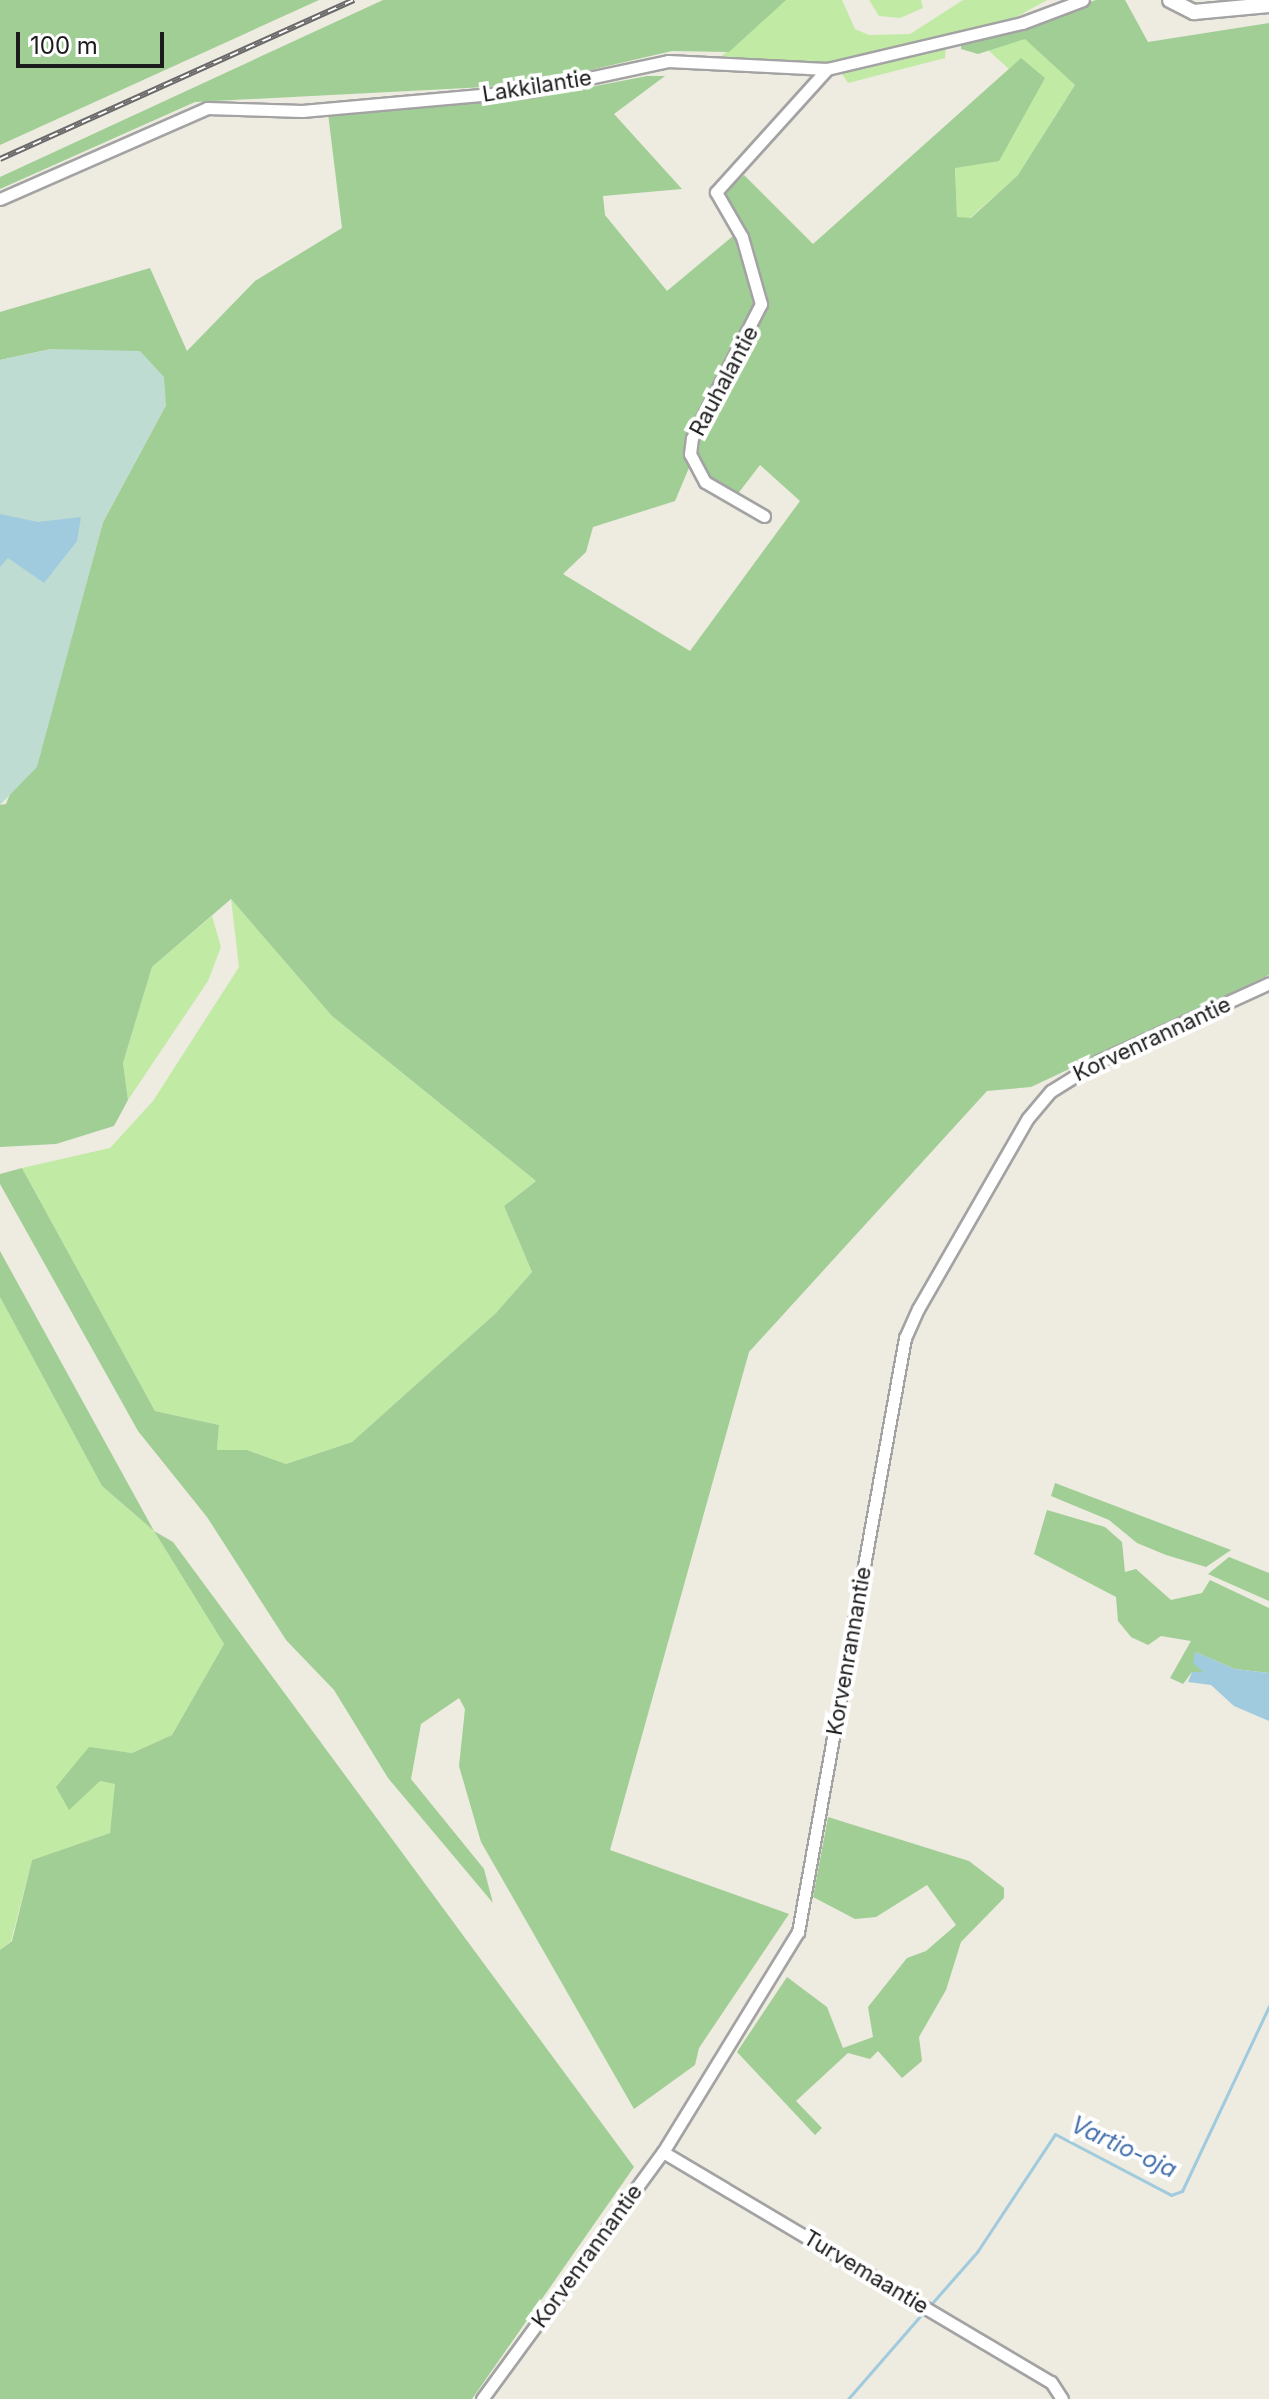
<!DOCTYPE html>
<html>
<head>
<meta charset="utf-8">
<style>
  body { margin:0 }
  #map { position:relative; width:1269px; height:2399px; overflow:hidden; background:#eeebe1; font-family:Inter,sans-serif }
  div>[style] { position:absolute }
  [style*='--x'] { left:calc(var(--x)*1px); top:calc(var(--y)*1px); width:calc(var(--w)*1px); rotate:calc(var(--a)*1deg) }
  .grass>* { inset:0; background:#c1eaa5 }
  .forest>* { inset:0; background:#a0ce95 }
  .wetland>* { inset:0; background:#bedcd1 }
  .water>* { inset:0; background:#a0cadd }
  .stream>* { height:3px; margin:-1.5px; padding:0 1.5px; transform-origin:1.5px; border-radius:1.5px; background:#a0cadd }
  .roads { filter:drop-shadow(2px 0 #a3a3a3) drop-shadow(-2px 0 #a3a3a3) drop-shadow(0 2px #a3a3a3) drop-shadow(0 -2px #a3a3a3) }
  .minor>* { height:11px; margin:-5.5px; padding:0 5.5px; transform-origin:5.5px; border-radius:5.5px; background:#fff }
  .tertiary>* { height:14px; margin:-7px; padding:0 7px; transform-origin:7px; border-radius:7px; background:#fff }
  .rail>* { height:6px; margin-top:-3px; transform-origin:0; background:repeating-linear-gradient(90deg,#fff 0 9px,#6a6a6a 0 18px); box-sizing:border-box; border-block:2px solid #6a6a6a }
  span { translate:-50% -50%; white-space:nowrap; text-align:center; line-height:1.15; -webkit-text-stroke:8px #fff; paint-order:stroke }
  .street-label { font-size:22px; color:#1c1c1c }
  .water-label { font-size:24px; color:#4771ad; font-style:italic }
  .scale { position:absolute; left:16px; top:32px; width:148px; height:36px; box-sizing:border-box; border:4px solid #1c1c1c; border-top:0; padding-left:10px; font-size:24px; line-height:28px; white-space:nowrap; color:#1c1c1c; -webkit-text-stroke:6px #fff; paint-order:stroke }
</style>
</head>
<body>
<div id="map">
  <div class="grass">
    <i style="clip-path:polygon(780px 0,842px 0,855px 29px,869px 35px,910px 34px,963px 0,1047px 0,1004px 24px,821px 63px,721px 57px)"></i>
    <i style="clip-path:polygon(869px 0,921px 0,923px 8px,900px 18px,879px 16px)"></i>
    <i style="clip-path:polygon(1025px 38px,1075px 85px,1018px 175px,970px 218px,957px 218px,955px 163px,1021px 58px,1009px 69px,988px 50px)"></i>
    <i style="clip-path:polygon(946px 46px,945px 58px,848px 83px,840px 71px)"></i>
    <i style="clip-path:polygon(231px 899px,332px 1016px,536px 1181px,504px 1206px,532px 1272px,496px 1313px,352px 1442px,286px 1464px,247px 1450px,217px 1450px,219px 1425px,155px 1411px,22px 1168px,110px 1148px,153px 1101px,239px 967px)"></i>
    <i style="clip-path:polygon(212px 916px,221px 947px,208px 981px,128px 1100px,123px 1063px,152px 967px)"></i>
    <i style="clip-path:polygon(0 1297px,102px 1486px,154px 1531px,224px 1644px,172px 1735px,132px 1753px,89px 1748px,101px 1781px,116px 1784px,110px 1833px,32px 1860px,11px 1941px,0 1950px)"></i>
  </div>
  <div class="forest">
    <i style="clip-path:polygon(0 0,319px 0,0 145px)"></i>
    <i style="clip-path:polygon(383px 0,786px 0,729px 52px,672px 51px,526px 85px,195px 102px,0 189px,0 177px)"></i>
    <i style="clip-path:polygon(evenodd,1096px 0,1125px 0,1148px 42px,1269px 23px,1269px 975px,1031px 1087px,987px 1091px,749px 1352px,610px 1850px,789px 1914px,699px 2048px,695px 2065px,634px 2109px,481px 1842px,459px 1766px,465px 1709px,459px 1698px,421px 1724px,411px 1779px,484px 1869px,493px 1903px,388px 1778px,334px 1690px,286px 1640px,207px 1517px,138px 1431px,0 1184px,0 1174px,22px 1168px,155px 1411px,219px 1425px,217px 1450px,247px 1450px,286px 1464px,352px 1442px,496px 1313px,532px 1272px,504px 1206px,536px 1181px,332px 1016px,231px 899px,152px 967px,123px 1063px,128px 1100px,114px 1126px,56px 1144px,0 1147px,0 805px,6px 804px,70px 642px,103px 522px,166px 405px,51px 349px,0 360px,0 312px,150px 268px,187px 351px,255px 281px,342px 228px,328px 113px,529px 99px,647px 76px,665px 76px,614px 114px,682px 189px,603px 196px,605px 215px,667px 291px,739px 231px,722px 193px,744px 175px,813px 244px,1021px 58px,1045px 78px,999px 161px,955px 168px,957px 217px,971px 218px,1018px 175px,1075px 85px,1025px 39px,978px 54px,961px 49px,961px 42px,1096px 0,691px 463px,733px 500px,760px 465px,800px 501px,690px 651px,563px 574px,586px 552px,593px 527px,675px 501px,691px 463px)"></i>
    <i style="clip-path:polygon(0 1251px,154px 1531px,173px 1542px,634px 2167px,472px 2399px,0 2399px,0 1950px,12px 1941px,32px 1860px,110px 1833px,115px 1784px,100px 1781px,69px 1810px,56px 1787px,89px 1747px,132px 1753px,172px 1735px,224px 1644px,154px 1531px,102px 1486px,0 1297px)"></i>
    <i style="clip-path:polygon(1055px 1483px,1231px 1550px,1206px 1567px,1166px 1555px,1137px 1543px,1109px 1520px,1051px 1496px)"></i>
    <i style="clip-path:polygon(1047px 1510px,1105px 1527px,1122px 1542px,1125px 1572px,1136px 1569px,1171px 1600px,1202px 1593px,1210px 1580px,1269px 1608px,1269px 1673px,1235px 1669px,1195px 1652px,1204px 1673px,1192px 1672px,1183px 1684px,1170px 1678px,1191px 1641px,1161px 1636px,1148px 1645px,1131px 1637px,1118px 1621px,1116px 1597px,1034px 1554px)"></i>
    <i style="clip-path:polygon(1229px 1557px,1269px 1573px,1269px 1601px,1208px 1574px)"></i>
    <i style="clip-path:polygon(828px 1817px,969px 1861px,1004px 1888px,1004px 1898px,961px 1942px,946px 1990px,919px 2037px,922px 2061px,902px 2078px,878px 2051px,870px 2059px,848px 2053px,796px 2101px,822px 2128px,815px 2135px,737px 2052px,787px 1977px,827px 2007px,843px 2048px,873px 2037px,868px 2007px,907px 1958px,926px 1951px,956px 1925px,927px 1885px,876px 1917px,855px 1919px,813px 1897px)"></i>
  </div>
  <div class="wetland">
    <i style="clip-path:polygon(51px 349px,140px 351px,164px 377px,166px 405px,103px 522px,37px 767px,0 805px,0 360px)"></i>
  </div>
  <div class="water">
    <i style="clip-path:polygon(0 514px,38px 522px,81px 517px,77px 541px,44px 583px,8px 558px,0 567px)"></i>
    <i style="clip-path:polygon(1195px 1652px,1235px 1669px,1269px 1673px,1269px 1721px,1234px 1706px,1211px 1685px,1188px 1682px,1192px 1672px,1203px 1672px,1193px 1663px)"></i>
  </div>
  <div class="stream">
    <i style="--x:933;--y:2302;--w:67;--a:-48.7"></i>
    <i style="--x:977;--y:2252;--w:141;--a:-56.5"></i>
    <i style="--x:1055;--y:2134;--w:131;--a:27.7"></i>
    <i style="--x:1171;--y:2195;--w:12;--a:-20"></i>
    <i style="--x:1182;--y:2191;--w:204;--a:-64.8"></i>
    <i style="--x:848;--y:2399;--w:111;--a:-49"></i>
  </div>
  <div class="roads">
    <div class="minor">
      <i style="--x:0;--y:199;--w:226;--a:-23.7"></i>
      <i style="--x:207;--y:108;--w:95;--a:1.8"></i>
      <i style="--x:302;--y:111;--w:227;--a:-5.1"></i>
      <i style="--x:528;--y:91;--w:143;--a:-12.1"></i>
      <i style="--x:668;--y:61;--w:159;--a:2.9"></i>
      <i style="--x:827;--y:69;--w:200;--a:-13.3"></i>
      <i style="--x:1022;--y:23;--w:65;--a:-20.7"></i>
      <i style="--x:764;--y:516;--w:68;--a:-150"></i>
      <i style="--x:705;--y:482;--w:32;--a:-118"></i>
      <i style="--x:690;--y:454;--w:16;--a:-83"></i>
      <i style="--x:692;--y:438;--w:151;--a:-62.8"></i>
      <i style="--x:761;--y:304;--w:70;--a:-105.8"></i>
      <i style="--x:742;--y:237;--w:52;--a:-120"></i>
      <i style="--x:716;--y:192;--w:166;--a:-47.9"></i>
      <i style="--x:663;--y:2152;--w:451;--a:30.7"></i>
      <i style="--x:1051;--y:2382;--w:20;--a:57"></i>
      <i style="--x:482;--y:2399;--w:306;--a:-53.8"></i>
      <i style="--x:663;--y:2152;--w:258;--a:-58.5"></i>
      <i style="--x:798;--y:1932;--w:604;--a:-79.79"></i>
      <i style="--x:905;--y:1338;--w:32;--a:-66"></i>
      <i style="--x:918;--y:1309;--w:220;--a:-60.1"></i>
      <i style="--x:1028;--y:1118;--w:35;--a:-50"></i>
      <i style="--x:1051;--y:1091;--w:57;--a:-32"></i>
      <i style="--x:1099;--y:1061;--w:187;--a:-24.6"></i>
    </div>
    <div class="tertiary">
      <i style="--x:1170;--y:0;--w:27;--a:27"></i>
      <i style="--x:1194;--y:12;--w:75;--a:-5.3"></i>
    </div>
  </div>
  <div class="rail">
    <i style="--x:0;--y:159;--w:388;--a:-24.2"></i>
  </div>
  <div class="street-label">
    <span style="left:537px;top:86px;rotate:-9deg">Lakkilantie</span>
    <span style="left:724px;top:381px;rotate:-62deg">Rauhalantie</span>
    <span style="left:1152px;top:1039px;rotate:-25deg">Korvenrannantie</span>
    <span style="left:849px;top:1651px;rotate:-80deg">Korvenrannantie</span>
    <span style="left:587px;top:2256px;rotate:-54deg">Korvenrannantie</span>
    <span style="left:866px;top:2272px;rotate:31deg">Turvemaantie</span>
  </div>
  <div class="water-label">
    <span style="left:1124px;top:2147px;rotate:25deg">Vartio-oja</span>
  </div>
  <div class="scale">100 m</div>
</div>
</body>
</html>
